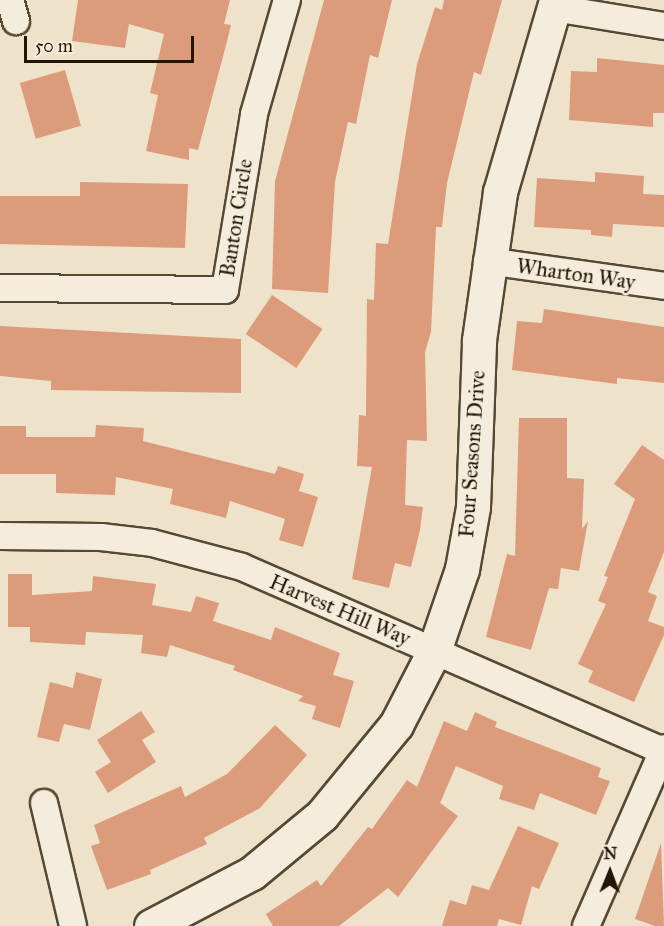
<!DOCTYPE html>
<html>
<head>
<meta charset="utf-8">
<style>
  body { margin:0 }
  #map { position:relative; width:664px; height:926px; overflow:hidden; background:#eee3ca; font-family:"IM FELL Great Primer",serif }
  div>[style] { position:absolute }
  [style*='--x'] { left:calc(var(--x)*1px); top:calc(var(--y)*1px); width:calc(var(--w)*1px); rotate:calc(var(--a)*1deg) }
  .building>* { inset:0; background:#dc9b7b; transform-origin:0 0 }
  .roads { filter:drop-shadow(2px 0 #564833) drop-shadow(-2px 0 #564833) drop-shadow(0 2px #564833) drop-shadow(0 -2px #564833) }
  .minor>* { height:26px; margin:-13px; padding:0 13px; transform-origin:13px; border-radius:13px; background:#f4eddd }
  .tertiary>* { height:33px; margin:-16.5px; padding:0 16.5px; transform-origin:16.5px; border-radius:16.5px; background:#f4eddd }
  span { translate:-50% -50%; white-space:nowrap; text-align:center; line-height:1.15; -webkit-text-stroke:5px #f4eddd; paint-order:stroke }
  .street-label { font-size:21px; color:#241501 }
  .north { position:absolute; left:580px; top:842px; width:60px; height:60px; -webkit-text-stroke:4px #f4eddd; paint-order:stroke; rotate:1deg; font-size:16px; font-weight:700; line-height:24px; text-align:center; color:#241501 }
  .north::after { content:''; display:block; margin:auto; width:21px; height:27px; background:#241501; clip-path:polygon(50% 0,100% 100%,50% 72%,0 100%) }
  .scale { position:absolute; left:24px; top:36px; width:170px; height:27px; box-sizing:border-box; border:3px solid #241501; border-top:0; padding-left:8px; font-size:18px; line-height:21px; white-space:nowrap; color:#241501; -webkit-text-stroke:4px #f4eddd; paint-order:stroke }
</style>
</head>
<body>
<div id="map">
  <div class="building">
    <i style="clip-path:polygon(78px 0,230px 0,224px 24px,231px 25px,225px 49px,198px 150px,189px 148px,189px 160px,146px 151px,158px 95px,150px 93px,164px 34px,129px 24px,125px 48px,72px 41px)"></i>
    <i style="clip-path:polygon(324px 0,392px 0,378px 58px,370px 55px,356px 124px,348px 122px,335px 182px,328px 293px,272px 289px,275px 181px)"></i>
    <i style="clip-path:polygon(444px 0,502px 0,481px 75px,474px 72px,447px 183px,442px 227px,436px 227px,431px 332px,425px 352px,427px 441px,407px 440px,405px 505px,423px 507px,420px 530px,411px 567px,395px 563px,389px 588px,352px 579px,372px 467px,357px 466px,359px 415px,366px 416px,367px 299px,374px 300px,376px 243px,388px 244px,417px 64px,435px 7px,442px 10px)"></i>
    <i style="clip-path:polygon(597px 58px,664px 65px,664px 113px,653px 113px,653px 127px,569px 120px,571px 71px,597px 72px)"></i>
    <i style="left:65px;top:70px;width:58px;height:47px;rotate:74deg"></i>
    <i style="clip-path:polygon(595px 172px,644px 176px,643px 194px,664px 195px,664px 227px,613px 224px,612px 237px,591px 235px,591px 230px,534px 227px,537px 178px,595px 182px)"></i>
    <i style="clip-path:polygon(80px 182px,188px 184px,185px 248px,0 244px,0 196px,80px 196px)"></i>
    <i style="left:272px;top:295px;width:61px;height:47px;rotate:34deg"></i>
    <i style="clip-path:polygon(544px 309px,664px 327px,664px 383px,617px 378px,617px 384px,512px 370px,517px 321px,542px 323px)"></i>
    <i style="clip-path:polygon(0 326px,241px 339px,241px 393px,51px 390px,51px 381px,0 376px)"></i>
    <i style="clip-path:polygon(519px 418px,567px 418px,567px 478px,584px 479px,582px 529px,588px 521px,579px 571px,561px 568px,558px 589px,549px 588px,531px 650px,486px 637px,507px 554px,515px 556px)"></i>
    <i style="clip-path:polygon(96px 425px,144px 428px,143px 441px,275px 474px,278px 466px,304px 474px,299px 491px,318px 497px,303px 547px,279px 540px,285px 519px,230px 501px,226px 518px,170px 504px,173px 489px,116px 477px,115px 495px,56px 493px,56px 474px,0 474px,0 426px,26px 426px,26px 437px,95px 437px)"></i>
    <i style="clip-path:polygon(642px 445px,664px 460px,664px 552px,648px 592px,657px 596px,648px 621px,664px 627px,664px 635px,634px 702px,588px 682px,593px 671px,578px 664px,606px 604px,598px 601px,608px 577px,604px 576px,635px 499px,614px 484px)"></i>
    <i style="clip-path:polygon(8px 574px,32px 574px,32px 595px,92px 591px,93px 576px,156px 584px,152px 605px,191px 612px,196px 596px,219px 603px,213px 621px,271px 640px,275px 627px,340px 653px,333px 675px,354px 681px,340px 728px,312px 719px,316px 706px,298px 701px,303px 696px,233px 670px,235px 666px,170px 645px,167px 657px,141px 653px,143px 635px,86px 632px,85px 645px,30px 642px,30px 627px,8px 627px)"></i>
    <i style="clip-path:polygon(76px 672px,102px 679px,90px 730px,64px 724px,59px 742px,37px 737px,50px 682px,73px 688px)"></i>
    <i style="clip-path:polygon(141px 711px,155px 732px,142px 740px,156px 762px,108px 793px,95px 772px,111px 762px,97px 740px)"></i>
    <i style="clip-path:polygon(475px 712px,497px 722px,495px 727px,601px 768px,598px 777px,610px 781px,596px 815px,540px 793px,534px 810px,499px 799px,503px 786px,456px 766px,440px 803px,458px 816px,398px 897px,388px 888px,339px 926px,273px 926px,266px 914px,317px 880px,321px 886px,368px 827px,372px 829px,407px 780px,417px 787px,444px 721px,467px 731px)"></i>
    <i style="clip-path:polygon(275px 725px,307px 755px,260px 808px,204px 838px,207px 844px,150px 870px,151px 874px,107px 890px,91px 846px,100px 843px,94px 825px,181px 786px,185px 797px,227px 774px)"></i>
    <i style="clip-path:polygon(518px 826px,559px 843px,539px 889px,532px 886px,521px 925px,499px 919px,497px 926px,442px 926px,450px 900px,466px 905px,472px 885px,489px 890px)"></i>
    <i style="clip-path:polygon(661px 843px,664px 926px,655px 926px,635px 919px)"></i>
  </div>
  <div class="roads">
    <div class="minor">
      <i style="--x:10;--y:0;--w:22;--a:74"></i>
      <i style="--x:554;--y:8;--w:111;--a:9.3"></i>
      <i style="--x:487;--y:261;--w:179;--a:8"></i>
      <i style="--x:0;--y:288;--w:225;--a:0.5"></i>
      <i style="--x:225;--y:290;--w:178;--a:-80.6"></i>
      <i style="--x:254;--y:114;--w:119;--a:-73.9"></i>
      <i style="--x:0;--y:536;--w:101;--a:0.6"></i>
      <i style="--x:101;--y:537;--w:51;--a:6.7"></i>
      <i style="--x:152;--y:543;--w:93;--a:14.9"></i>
      <i style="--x:242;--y:567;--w:460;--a:23.6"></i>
      <i style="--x:44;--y:803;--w:126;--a:76.7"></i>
      <i style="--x:586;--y:926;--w:194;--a:-66.3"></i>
    </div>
    <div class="tertiary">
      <i style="--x:151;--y:926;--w:114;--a:-27.7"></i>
      <i style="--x:252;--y:873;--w:91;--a:-39.6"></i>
      <i style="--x:322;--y:815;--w:117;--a:-50.6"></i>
      <i style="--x:396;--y:725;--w:83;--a:-62.8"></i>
      <i style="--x:434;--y:651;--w:87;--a:-71.1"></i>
      <i style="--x:462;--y:569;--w:63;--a:-79.9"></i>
      <i style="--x:473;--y:507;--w:167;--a:-87.9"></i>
      <i style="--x:479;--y:340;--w:149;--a:-81.9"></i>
      <i style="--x:500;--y:192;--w:200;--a:-73.7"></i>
    </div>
  </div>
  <div class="street-label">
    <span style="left:236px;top:218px;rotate:-81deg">Banton Circle</span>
    <span style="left:576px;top:274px;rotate:8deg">Wharton Way</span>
    <span style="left:472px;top:454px;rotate:-86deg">Four Seasons Drive</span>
    <span style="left:340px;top:610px;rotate:23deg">Harvest Hill Way</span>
  </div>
  <div class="north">N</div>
  <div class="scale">50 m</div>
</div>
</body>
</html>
